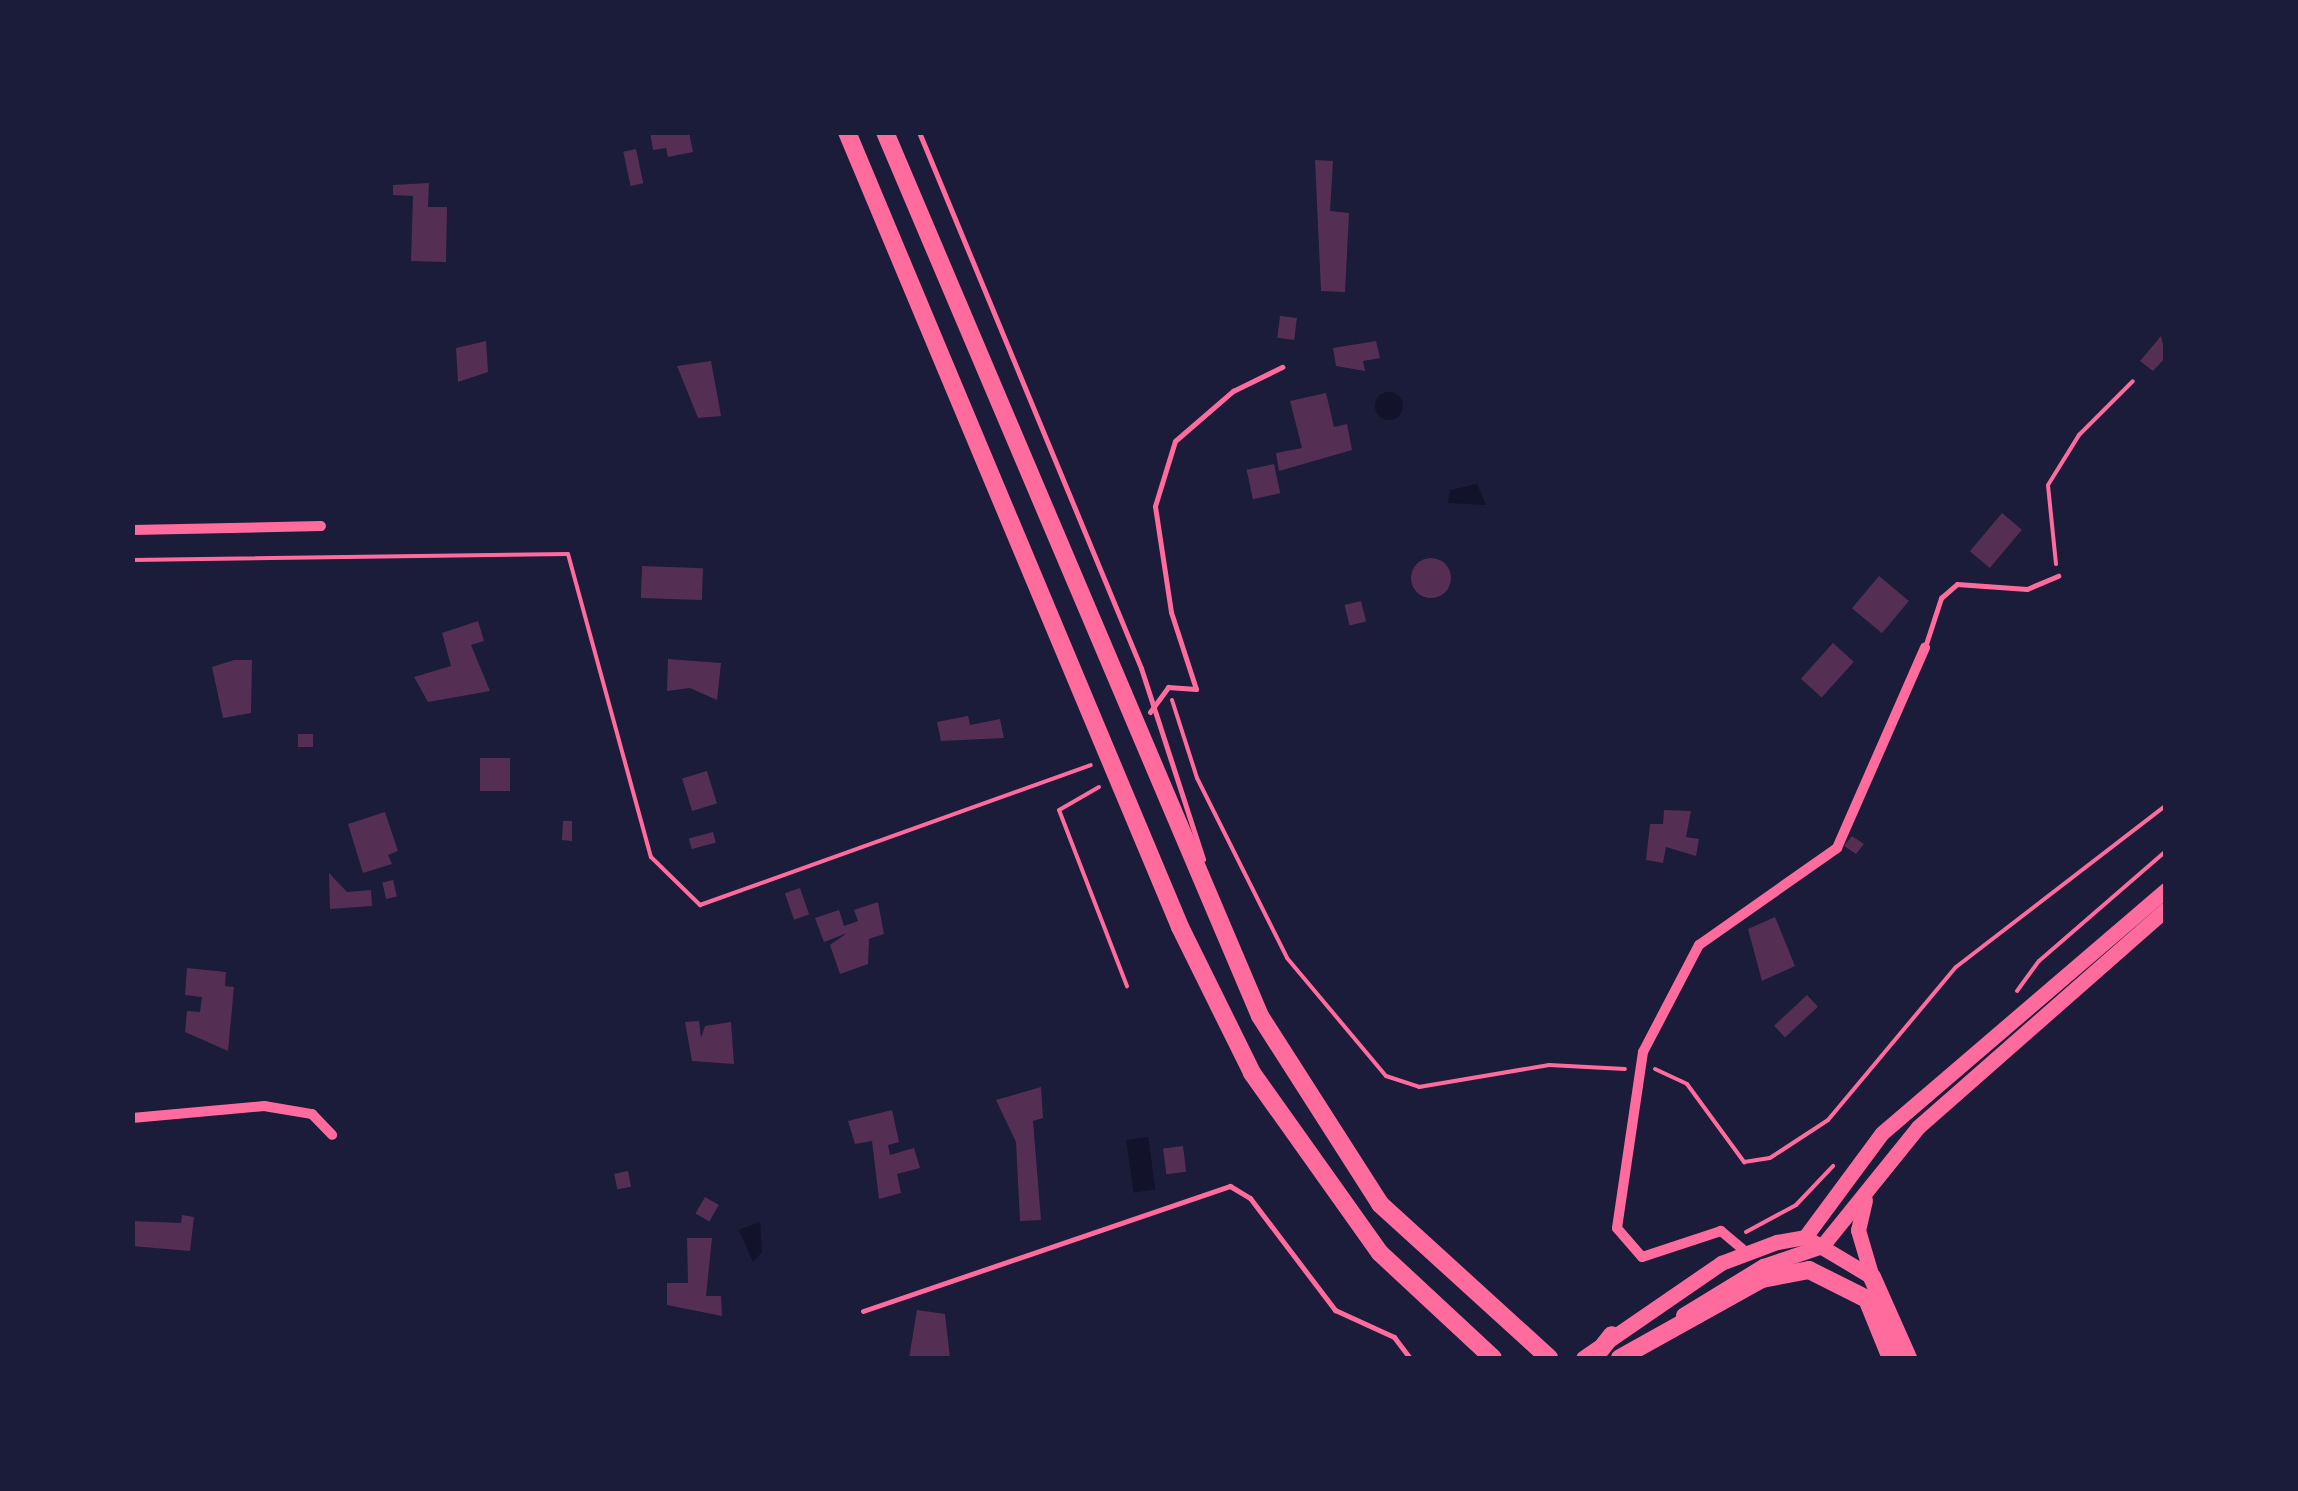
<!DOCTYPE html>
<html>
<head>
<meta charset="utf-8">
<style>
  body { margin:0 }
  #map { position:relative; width:2298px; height:1491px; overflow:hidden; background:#1b1b3a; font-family:"Nunito Sans",sans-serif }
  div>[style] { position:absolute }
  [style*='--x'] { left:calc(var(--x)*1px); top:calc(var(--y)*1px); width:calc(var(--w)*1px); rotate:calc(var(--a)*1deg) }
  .water>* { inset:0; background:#12122b; transform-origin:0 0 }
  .round { border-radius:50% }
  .building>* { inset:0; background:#542f53; transform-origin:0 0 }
  .path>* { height:4px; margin:-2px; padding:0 2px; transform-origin:2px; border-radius:2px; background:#ff6b9d }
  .service>* { height:5px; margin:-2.5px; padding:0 2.5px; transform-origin:2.5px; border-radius:2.5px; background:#ff6b9d }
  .minor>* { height:10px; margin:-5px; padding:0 5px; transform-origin:5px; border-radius:5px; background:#ff6b9d }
  .secondary>* { height:15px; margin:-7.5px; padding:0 7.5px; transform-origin:7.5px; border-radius:7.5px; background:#ff6b9d }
  .trunk>* { height:18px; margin:-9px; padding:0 9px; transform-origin:9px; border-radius:9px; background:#ff6b9d }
  span { translate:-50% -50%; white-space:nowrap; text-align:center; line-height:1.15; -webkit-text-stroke:9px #1b1b3a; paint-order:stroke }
  .frame { position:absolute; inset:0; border:135px solid #1b1b3a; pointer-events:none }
</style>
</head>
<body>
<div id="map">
  <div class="water">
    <i class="round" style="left:1375px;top:392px;width:28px;height:28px"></i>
    <i style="clip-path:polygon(1477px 484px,1486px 505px,1448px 503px,1450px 490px)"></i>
    <i style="left:1148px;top:1137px;width:53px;height:22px;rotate:82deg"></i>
    <i style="clip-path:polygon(760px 1222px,762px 1252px,753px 1262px,739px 1230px)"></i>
  </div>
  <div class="building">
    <i style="clip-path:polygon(650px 132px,689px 132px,693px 152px,668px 157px,666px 148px,653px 150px)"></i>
    <i style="left:636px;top:149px;width:35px;height:13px;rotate:78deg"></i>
    <i style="clip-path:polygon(1315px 160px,1333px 161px,1330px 211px,1349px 213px,1345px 292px,1321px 291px)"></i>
    <i style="clip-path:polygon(429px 183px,428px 207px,447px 207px,446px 262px,411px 261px,413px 196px,393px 195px,393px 185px)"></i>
    <i style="left:1280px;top:316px;width:17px;height:22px;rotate:7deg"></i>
    <i style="clip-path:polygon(2161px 336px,2166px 357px,2153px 371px,2140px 361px)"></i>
    <i style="clip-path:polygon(486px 341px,488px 372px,458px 382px,456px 348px)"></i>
    <i style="clip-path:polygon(1376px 341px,1380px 358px,1363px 361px,1365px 371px,1336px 366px,1333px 348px)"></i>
    <i style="clip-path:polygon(711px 361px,721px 416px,698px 418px,677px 366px)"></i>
    <i style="clip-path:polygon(1326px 393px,1334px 427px,1347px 424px,1352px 450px,1279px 471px,1276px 453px,1302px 448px,1290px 401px)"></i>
    <i style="left:1274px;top:464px;width:30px;height:28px;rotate:78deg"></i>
    <i style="left:2002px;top:513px;width:26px;height:50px;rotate:40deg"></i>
    <i class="round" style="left:1411px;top:558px;width:40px;height:40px"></i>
    <i style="left:642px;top:566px;width:61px;height:32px;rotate:2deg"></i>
    <i style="left:1879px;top:576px;width:39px;height:42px;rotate:40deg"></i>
    <i style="left:1361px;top:601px;width:21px;height:17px;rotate:76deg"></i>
    <i style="clip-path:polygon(478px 621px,484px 641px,471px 645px,490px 691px,428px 702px,414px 677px,451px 666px,442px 633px)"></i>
    <i style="left:1833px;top:643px;width:28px;height:48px;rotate:42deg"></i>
    <i style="clip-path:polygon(668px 659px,721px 663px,717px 700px,690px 688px,667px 691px)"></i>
    <i style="clip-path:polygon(234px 660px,252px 660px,251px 713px,223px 718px,212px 667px)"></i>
    <i style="clip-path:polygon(968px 716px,970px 725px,1000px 719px,1004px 738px,941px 741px,937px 722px)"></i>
    <i style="left:298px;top:734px;width:15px;height:13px"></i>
    <i style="left:510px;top:758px;width:33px;height:30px;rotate:90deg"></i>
    <i style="left:707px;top:771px;width:34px;height:26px;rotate:73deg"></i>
    <i style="clip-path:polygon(1664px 810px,1691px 811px,1686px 837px,1699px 839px,1696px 856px,1666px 847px,1663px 863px,1646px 860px,1650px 824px,1663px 824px)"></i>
    <i style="clip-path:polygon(385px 812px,398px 851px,388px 855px,392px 864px,363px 873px,348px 824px)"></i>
    <i style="clip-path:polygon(563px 821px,572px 821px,572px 841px,562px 840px)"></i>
    <i style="left:713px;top:832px;width:11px;height:25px;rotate:75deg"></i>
    <i style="clip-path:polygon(1852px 836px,1864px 844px,1856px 854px,1844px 846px)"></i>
    <i style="clip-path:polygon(329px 873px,347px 892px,371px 890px,372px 906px,330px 909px)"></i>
    <i style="left:393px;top:880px;width:17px;height:11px;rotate:77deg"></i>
    <i style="left:800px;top:888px;width:28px;height:16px;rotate:71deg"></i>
    <i style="clip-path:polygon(878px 902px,884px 934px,869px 939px,868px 964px,840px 974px,830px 945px,847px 933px,824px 942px,815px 918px,839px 910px,844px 926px,858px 921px,854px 910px)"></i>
    <i style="clip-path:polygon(1775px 917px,1795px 966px,1762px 981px,1748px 929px)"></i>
    <i style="clip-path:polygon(187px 968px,226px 972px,225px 986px,234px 987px,228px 1051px,185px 1032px,187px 1011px,200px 1012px,202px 997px,185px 995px)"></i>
    <i style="left:1807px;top:995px;width:16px;height:45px;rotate:47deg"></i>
    <i style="clip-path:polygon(699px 1021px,701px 1038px,705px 1026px,731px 1022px,734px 1064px,692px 1061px,685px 1022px)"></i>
    <i style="clip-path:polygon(1041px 1087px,1043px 1118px,1033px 1121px,1041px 1220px,1020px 1221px,1016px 1142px,996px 1100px)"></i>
    <i style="clip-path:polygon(892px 1110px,899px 1142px,888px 1145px,890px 1155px,914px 1148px,920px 1168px,897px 1174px,901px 1193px,879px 1199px,872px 1141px,855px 1144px,848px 1121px)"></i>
    <i style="left:1183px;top:1146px;width:26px;height:20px;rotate:83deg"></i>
    <i style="left:628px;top:1171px;width:16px;height:14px;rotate:79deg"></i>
    <i style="left:705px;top:1197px;width:16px;height:19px;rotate:30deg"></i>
    <i style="clip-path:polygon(182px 1215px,194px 1217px,190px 1251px,132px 1246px,132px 1221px,181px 1223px)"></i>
    <i style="clip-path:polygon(687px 1238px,712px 1238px,706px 1296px,721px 1296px,722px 1316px,667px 1305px,667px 1283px,688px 1283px)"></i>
    <i style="clip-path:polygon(917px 1310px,945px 1314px,950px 1358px,909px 1358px)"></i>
  </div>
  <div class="path">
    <i style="--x:132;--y:560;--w:436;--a:-0.8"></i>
    <i style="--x:568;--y:554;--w:314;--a:74.7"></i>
    <i style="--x:651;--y:857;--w:69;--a:44.4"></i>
    <i style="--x:700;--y:905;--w:415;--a:-19.7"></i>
    <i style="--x:2056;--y:564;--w:79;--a:-95.8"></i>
    <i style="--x:2048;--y:485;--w:59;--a:-58.2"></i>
    <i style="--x:2079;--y:435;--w:76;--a:-45"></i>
    <i style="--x:1172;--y:700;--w:82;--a:72.2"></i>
    <i style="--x:1197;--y:778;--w:201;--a:63.4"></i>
    <i style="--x:1287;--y:958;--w:154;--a:50"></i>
    <i style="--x:1386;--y:1076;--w:35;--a:18"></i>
    <i style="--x:1419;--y:1087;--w:132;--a:-9.6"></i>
    <i style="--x:1549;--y:1065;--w:76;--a:3"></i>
    <i style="--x:1099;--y:787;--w:46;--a:150.1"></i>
    <i style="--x:1059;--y:810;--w:189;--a:68.9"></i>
    <i style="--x:2017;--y:991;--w:37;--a:-54"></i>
    <i style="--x:2039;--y:961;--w:168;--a:-40.9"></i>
    <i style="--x:1655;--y:1069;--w:35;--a:25"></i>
    <i style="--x:1687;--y:1084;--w:97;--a:53.8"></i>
    <i style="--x:1744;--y:1162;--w:26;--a:-9"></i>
    <i style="--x:1770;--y:1158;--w:69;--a:-33.2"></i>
    <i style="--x:1828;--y:1120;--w:199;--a:-50.1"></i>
    <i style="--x:1956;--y:967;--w:265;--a:-37.6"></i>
    <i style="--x:1746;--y:1232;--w:57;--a:-28.4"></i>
    <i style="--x:1796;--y:1205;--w:54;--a:-46.5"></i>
  </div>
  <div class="service">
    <i style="--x:919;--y:132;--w:580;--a:67.5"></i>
    <i style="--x:1141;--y:668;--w:201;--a:72"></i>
    <i style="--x:1925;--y:647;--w:52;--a:-71.9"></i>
    <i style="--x:1941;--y:598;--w:21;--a:-41"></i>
    <i style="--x:1957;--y:584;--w:70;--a:4.1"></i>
    <i style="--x:2027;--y:589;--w:34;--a:-23"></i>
    <i style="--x:1150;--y:712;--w:31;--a:-54"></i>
    <i style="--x:1168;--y:687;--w:28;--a:4"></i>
    <i style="--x:1196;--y:689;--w:81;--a:-108"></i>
    <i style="--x:1171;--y:612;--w:107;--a:-98.6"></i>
    <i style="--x:1155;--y:506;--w:68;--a:-72.9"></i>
    <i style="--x:1175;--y:441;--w:77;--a:-40.8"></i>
    <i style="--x:1233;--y:391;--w:55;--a:-26.1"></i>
    <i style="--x:863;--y:1311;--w:388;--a:-18.8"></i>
    <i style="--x:1230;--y:1186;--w:23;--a:31"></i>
    <i style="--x:1250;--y:1198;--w:141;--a:52.8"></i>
    <i style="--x:1335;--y:1310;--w:65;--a:24.6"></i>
    <i style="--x:1394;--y:1337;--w:26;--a:53"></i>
  </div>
  <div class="minor">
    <i style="--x:132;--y:530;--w:189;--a:-1.2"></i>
    <i style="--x:132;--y:1118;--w:133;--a:-5.2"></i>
    <i style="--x:264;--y:1106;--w:49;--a:9.5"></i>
    <i style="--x:312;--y:1114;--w:29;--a:46"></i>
    <i style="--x:1746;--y:1252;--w:33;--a:-140"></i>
    <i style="--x:1721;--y:1231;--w:83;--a:161.8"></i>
    <i style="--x:1642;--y:1257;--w:38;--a:-131"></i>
    <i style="--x:1617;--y:1228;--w:178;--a:-81.6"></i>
    <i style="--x:1643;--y:1052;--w:121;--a:-62.4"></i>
    <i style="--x:1699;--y:945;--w:169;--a:-35.1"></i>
    <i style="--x:1837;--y:848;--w:219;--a:-66.3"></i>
  </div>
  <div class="secondary">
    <i style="--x:1865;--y:1200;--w:31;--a:103"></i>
    <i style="--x:1858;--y:1230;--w:46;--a:73.5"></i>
    <i style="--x:1805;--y:1237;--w:129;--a:-53.5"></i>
    <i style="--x:1882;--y:1133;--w:374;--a:-40.6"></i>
    <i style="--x:1683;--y:1315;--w:94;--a:-31.5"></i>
    <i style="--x:1763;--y:1266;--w:62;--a:-18.7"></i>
    <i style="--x:1822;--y:1246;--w:153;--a:-51.1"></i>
    <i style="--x:1918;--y:1127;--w:330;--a:-41.3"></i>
    <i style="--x:1583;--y:1358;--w:168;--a:-34.5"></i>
    <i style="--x:1721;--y:1263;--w:60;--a:-20.6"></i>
    <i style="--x:1777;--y:1242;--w:28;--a:-10"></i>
    <i style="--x:1805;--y:1237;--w:78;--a:30.8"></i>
  </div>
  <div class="trunk">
    <i style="--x:847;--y:132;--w:862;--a:67.27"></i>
    <i style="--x:1180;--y:927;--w:163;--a:63.7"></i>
    <i style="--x:1252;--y:1073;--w:221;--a:54.6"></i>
    <i style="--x:1380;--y:1253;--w:154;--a:42.9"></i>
    <i style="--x:885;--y:132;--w:960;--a:67.01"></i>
    <i style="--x:1260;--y:1016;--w:223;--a:57.4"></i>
    <i style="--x:1380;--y:1204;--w:229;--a:42.3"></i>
    <i style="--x:1872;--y:1277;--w:89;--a:66"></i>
    <i style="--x:1594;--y:1358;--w:29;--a:-52"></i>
    <i style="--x:1620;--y:1358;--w:162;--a:-29.1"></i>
    <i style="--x:1762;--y:1279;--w:48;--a:-10.8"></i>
    <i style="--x:1809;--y:1270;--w:65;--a:26.6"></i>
    <i style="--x:1867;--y:1299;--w:64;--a:67.9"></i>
  </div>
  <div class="frame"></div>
</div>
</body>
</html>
